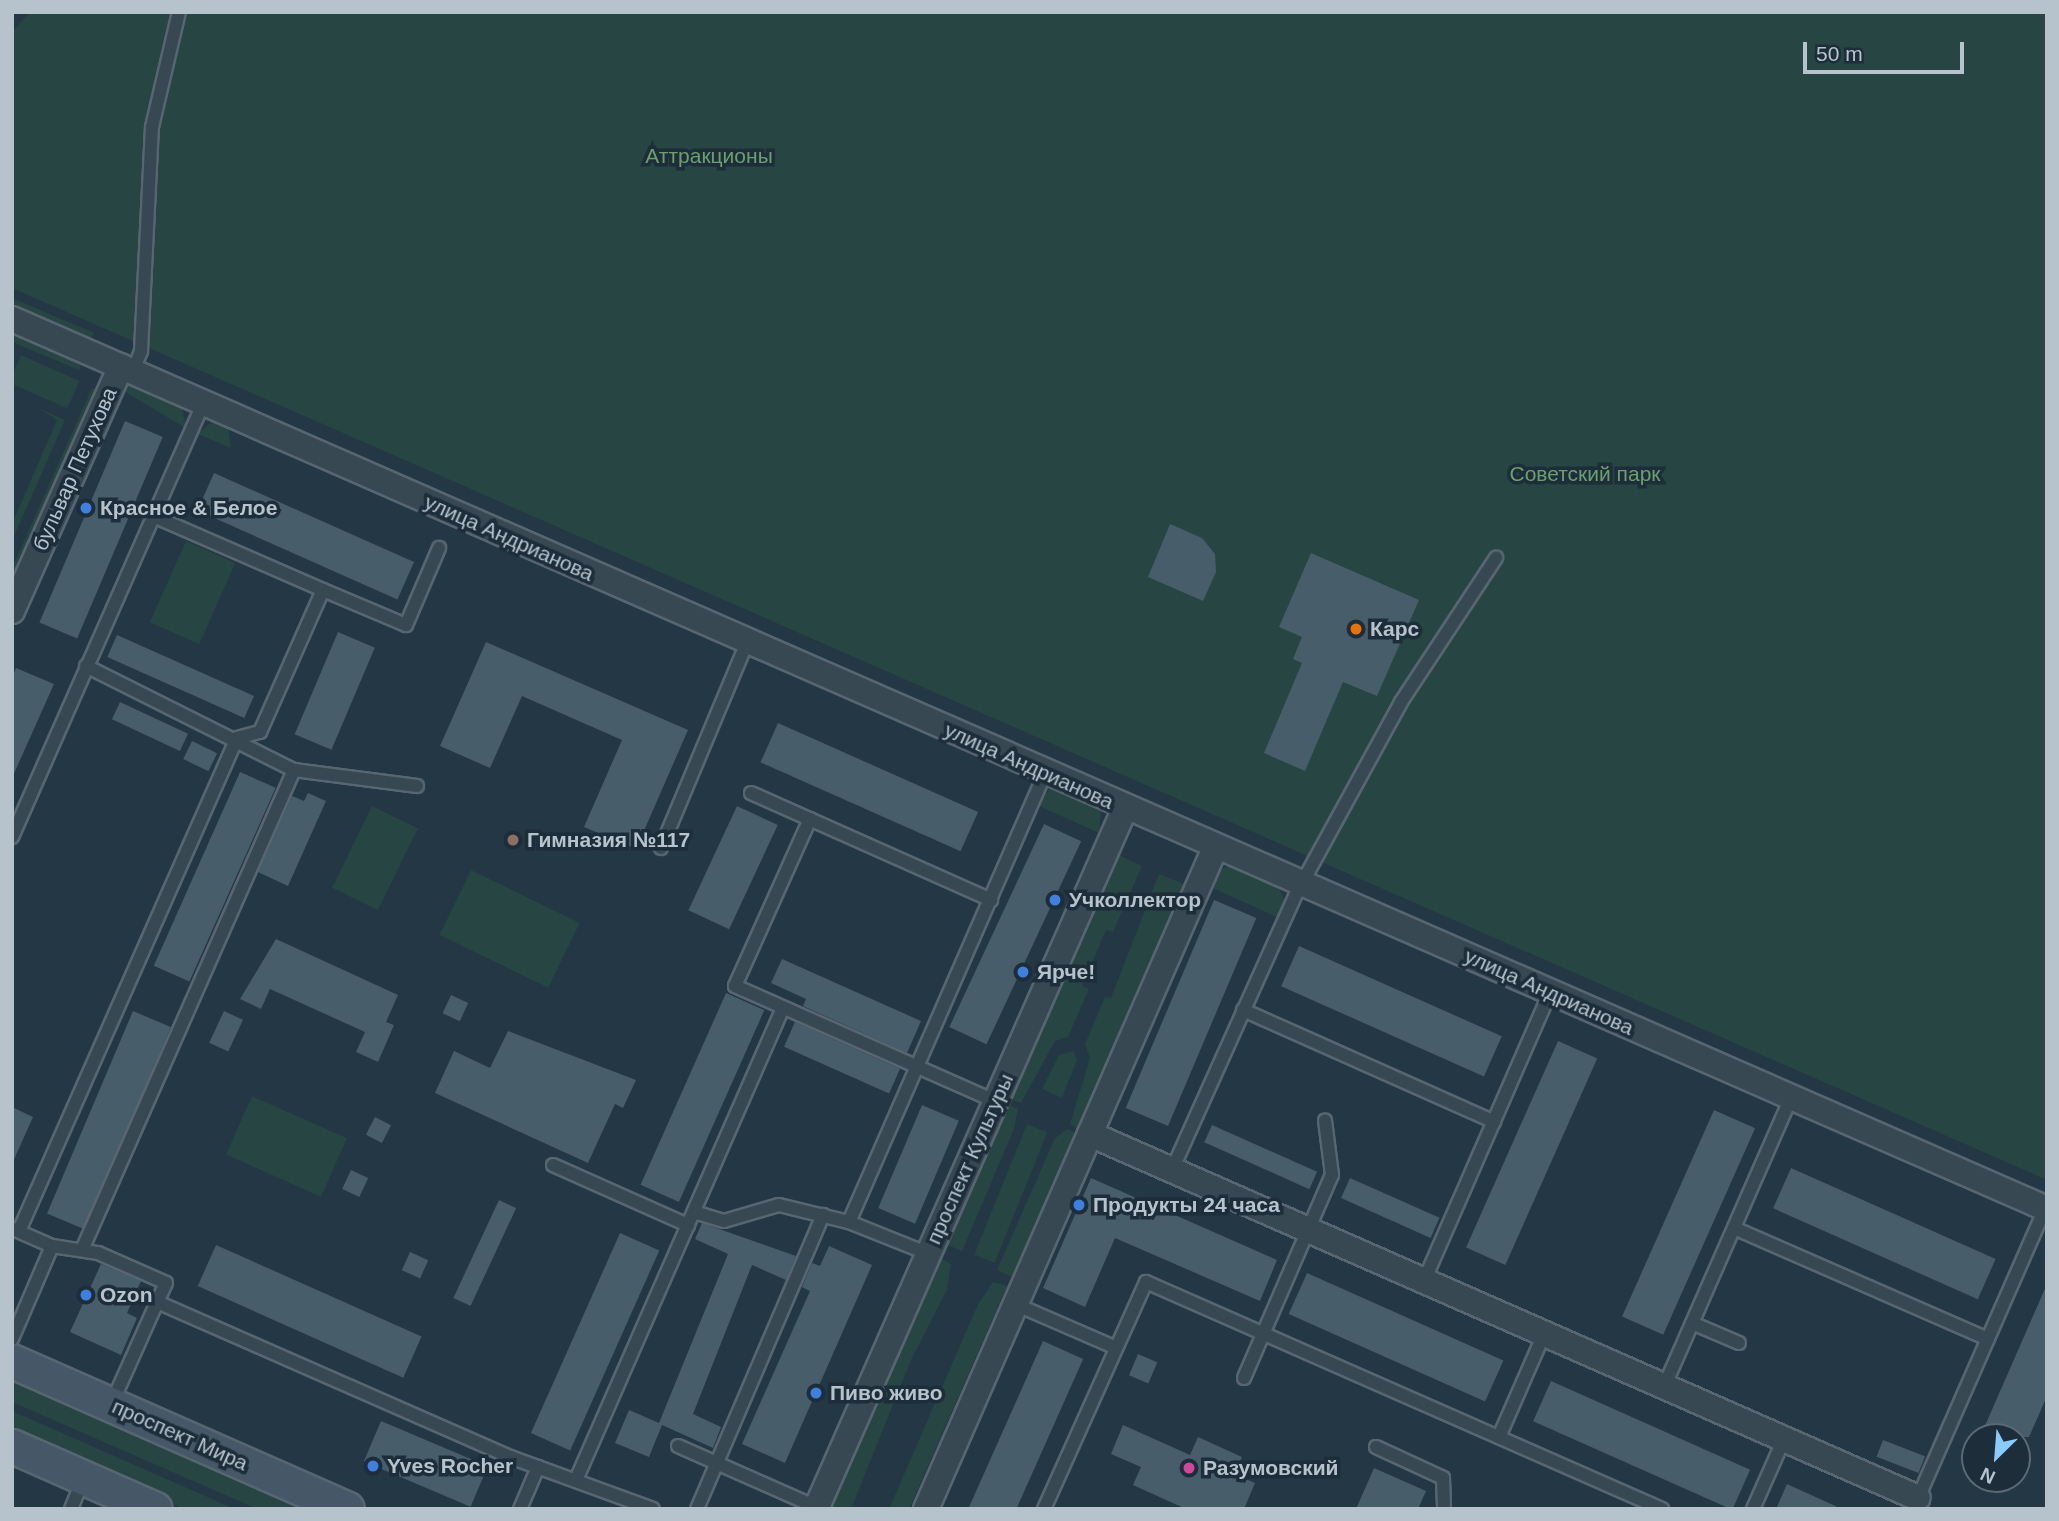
<!DOCTYPE html>
<html>
<head>
<meta charset="utf-8">
<style>
  body { margin:0 }
  #map { position:relative; width:2059px; height:1521px; overflow:hidden; background:#243744; font-family:Helvetica,sans-serif }
  div>[style] { position:absolute }
  [style*='--x'] { left:calc(var(--x)*1px); top:calc(var(--y)*1px); width:calc(var(--w)*1px); rotate:calc(var(--a)*1deg) }
  .green>* { inset:0; background:#264543; transform-origin:0 0 }
  .building>* { inset:0; background:#475d6a; transform-origin:0 0 }
  .roads { filter:drop-shadow(2px 0 #576671) drop-shadow(-2px 0 #576671) drop-shadow(0 2px #576671) drop-shadow(0 -2px #576671) }
  .service>* { height:12px; margin:-6px; padding:0 6px; transform-origin:6px; border-radius:6px; background:#384853 }
  .minor>* { height:24px; margin:-12px; padding:0 12px; transform-origin:12px; border-radius:12px; background:#384853 }
  .secondary>* { height:33px; margin:-16.5px; padding:0 16.5px; transform-origin:16.5px; border-radius:16.5px; background:#465867 }
  .dots>* { width:19px; height:19px; translate:-50% -50%; box-sizing:border-box; border:4px solid #1d2d39; border-radius:50% }
  span { translate:-50% -50%; white-space:nowrap; text-align:center; line-height:1.15; -webkit-text-stroke:7px #1d2d39; paint-order:stroke }
  .park-label { font-size:21px; color:#6ba06e }
  .street-label { font-size:21px; color:#b6c3cd }
  .poi-label { font-size:21px; color:#b6c3cd; font-weight:700 }
  .left { translate:0 -50%; text-align:left }
  .frame { position:absolute; inset:0; border:14px solid #b6c3cd; pointer-events:none }
  .north { position:absolute; left:1961px; top:1423px; width:70px; height:70px; box-sizing:border-box; background:#1d2d39; border:2px solid #5a6974; border-radius:50%; rotate:205deg; font-size:19px; font-weight:700; line-height:28px; text-align:center; color:#b6c3cd }
  .north::after { content:''; display:block; margin:auto; width:24px; height:32px; background:#89caff; clip-path:polygon(50% 0,100% 100%,50% 72%,0 100%) }
  .scale { position:absolute; left:1803px; top:42px; width:161px; height:32px; box-sizing:border-box; border:4px solid #b6c3cd; border-top:0; padding-left:9px; font-size:21px; line-height:24px; white-space:nowrap; color:#b6c3cd; -webkit-text-stroke:5px #1d2d39; paint-order:stroke }
</style>
</head>
<body>
<div id="map">
  <div class="green">
    <i style="clip-path:polygon(30px 12px,2047px 12px,2047px 1180px,12px 288px,12px 32px)"></i>
    <i style="left:12px;top:298px;width:89px;height:11px;rotate:23deg"></i>
    <i style="left:12px;top:331px;width:77px;height:10px;rotate:23deg"></i>
    <i style="left:21px;top:355px;width:64px;height:30px;rotate:24deg"></i>
    <i style="clip-path:polygon(129px 384px,181px 405px,187px 429px,122px 390px)"></i>
    <i style="clip-path:polygon(92px 388px,100px 391px,12px 584px,12px 568px)"></i>
    <i style="clip-path:polygon(36px 407px,65px 420px,12px 541px,12px 524px,57px 420px)"></i>
    <i style="clip-path:polygon(214px 420px,228px 426px,231px 448px,198px 434px)"></i>
    <i style="left:186px;top:541px;width:54px;height:89px;rotate:24deg"></i>
    <i style="clip-path:polygon(1050px 789px,1101px 811px,1099px 833px,1037px 805px)"></i>
    <i style="left:372px;top:806px;width:51px;height:91px;rotate:26deg"></i>
    <i style="clip-path:polygon(1117px 854px,1142px 866px,1113px 932px,1106px 930px,1082px 986px,1089px 989px,1068px 1037px,1055px 1041px,1021px 1103px,1010px 1099px)"></i>
    <i style="clip-path:polygon(1228px 866px,1279px 888px,1285px 901px,1279px 918px,1210px 887px,1216px 872px)"></i>
    <i style="left:471px;top:870px;width:121px;height:72px;rotate:26deg"></i>
    <i style="clip-path:polygon(1159px 874px,1184px 884px,1077px 1128px,1070px 1124px,1090px 1058px,1085px 1044px,1105px 997px,1111px 998px)"></i>
    <i style="clip-path:polygon(1073px 1051px,1077px 1060px,1062px 1098px,1042px 1089px,1059px 1055px)"></i>
    <i style="left:252px;top:1096px;width:104px;height:64px;rotate:24deg"></i>
    <i style="clip-path:polygon(1008px 1104px,1018px 1109px,1014px 1129px,962px 1251px,945px 1244px)"></i>
    <i style="left:1027px;top:1124px;width:22px;height:141px;rotate:22deg"></i>
    <i style="clip-path:polygon(1067px 1129px,1076px 1133px,1014px 1278px,997px 1270px,1055px 1138px)"></i>
    <i style="clip-path:polygon(939px 1257px,951px 1264px,947px 1290px,911px 1360px,851px 1509px,830px 1509px)"></i>
    <i style="clip-path:polygon(993px 1282px,1007px 1286px,909px 1509px,889px 1509px,978px 1304px)"></i>
    <i style="clip-path:polygon(12px 1382px,110px 1425px,299px 1509px,257px 1509px,12px 1402px)"></i>
    <i style="clip-path:polygon(12px 1411px,235px 1509px,184px 1509px,12px 1433px)"></i>
  </div>
  <div class="building">
    <i style="left:125px;top:421px;width:41px;height:219px;rotate:23deg"></i>
    <i style="left:214px;top:473px;width:219px;height:41px;rotate:24deg"></i>
    <i style="clip-path:polygon(1170px 524px,1202px 538px,1215px 554px,1216px 572px,1203px 601px,1148px 577px)"></i>
    <i style="clip-path:polygon(1311px 553px,1419px 600px,1377px 696px,1343px 682px,1305px 771px,1264px 753px,1302px 663px,1293px 659px,1302px 637px,1279px 627px)"></i>
    <i style="left:338px;top:632px;width:40px;height:111px;rotate:23deg"></i>
    <i style="left:117px;top:635px;width:150px;height:24px;rotate:24deg"></i>
    <i style="clip-path:polygon(486px 642px,688px 730px,636px 849px,584px 827px,622px 740px,522px 696px,490px 768px,440px 746px)"></i>
    <i style="clip-path:polygon(16px 668px,54px 684px,12px 778px,12px 677px)"></i>
    <i style="left:120px;top:702px;width:75px;height:19px;rotate:25deg"></i>
    <i style="left:778px;top:723px;width:219px;height:43px;rotate:24deg"></i>
    <i style="left:192px;top:741px;width:28px;height:20px;rotate:26deg"></i>
    <i style="left:240px;top:772px;width:39px;height:212px;rotate:24deg"></i>
    <i style="clip-path:polygon(308px 793px,326px 801px,288px 886px,258px 872px,292px 796px,304px 801px)"></i>
    <i style="left:737px;top:806px;width:45px;height:115px;rotate:25deg"></i>
    <i style="left:1044px;top:824px;width:41px;height:224px;rotate:25deg"></i>
    <i style="left:1214px;top:900px;width:46px;height:226px;rotate:23deg"></i>
    <i style="clip-path:polygon(276px 939px,398px 995px,386px 1022px,394px 1025px,378px 1062px,356px 1052px,365px 1032px,270px 989px,261px 1009px,240px 999px)"></i>
    <i style="left:1299px;top:946px;width:222px;height:44px;rotate:24deg"></i>
    <i style="clip-path:polygon(782px 959px,921px 1021px,907px 1053px,803px 1006px,806px 999px,771px 983px)"></i>
    <i style="left:726px;top:993px;width:42px;height:210px;rotate:24deg"></i>
    <i style="left:451px;top:995px;width:19px;height:20px;rotate:25deg"></i>
    <i style="left:133px;top:1011px;width:41px;height:220px;rotate:23deg"></i>
    <i style="left:224px;top:1011px;width:21px;height:35px;rotate:25deg"></i>
    <i style="left:795px;top:1022px;width:115px;height:27px;rotate:24deg"></i>
    <i style="clip-path:polygon(508px 1031px,636px 1080px,623px 1108px,615px 1104px,588px 1163px,435px 1093px,454px 1051px,490px 1068px)"></i>
    <i style="left:1558px;top:1041px;width:43px;height:226px;rotate:24deg"></i>
    <i style="left:922px;top:1105px;width:40px;height:112px;rotate:23deg"></i>
    <i style="clip-path:polygon(12px 1107px,33px 1117px,12px 1164px)"></i>
    <i style="left:1714px;top:1110px;width:45px;height:226px;rotate:24deg"></i>
    <i style="left:375px;top:1117px;width:18px;height:20px;rotate:27deg"></i>
    <i style="left:1212px;top:1125px;width:115px;height:19px;rotate:24deg"></i>
    <i style="left:1791px;top:1168px;width:224px;height:44px;rotate:24deg"></i>
    <i style="left:351px;top:1170px;width:19px;height:21px;rotate:25deg"></i>
    <i style="clip-path:polygon(1091px 1178px,1277px 1260px,1260px 1301px,1115px 1238px,1085px 1307px,1043px 1288px)"></i>
    <i style="left:1350px;top:1178px;width:98px;height:22px;rotate:24deg"></i>
    <i style="left:499px;top:1200px;width:19px;height:108px;rotate:25deg"></i>
    <i style="clip-path:polygon(702px 1223px,796px 1256px,786px 1280px,752px 1265px,693px 1414px,721px 1427px,713px 1448px,662px 1425px,649px 1457px,615px 1443px,629px 1410px,659px 1423px,728px 1254px,695px 1239px)"></i>
    <i style="left:620px;top:1233px;width:43px;height:219px;rotate:24deg"></i>
    <i style="left:216px;top:1245px;width:225px;height:45px;rotate:24deg"></i>
    <i style="clip-path:polygon(829px 1246px,872px 1265px,785px 1463px,742px 1444px,810px 1291px,802px 1287px,812px 1263px,820px 1266px)"></i>
    <i style="left:410px;top:1252px;width:20px;height:20px;rotate:24deg"></i>
    <i style="clip-path:polygon(101px 1264px,141px 1281px,127px 1313px,137px 1318px,121px 1355px,70px 1332px)"></i>
    <i style="left:1307px;top:1273px;width:215px;height:45px;rotate:24deg"></i>
    <i style="clip-path:polygon(2047px 1284px,2047px 1396px,2029px 1437px,1980px 1437px)"></i>
    <i style="left:1043px;top:1341px;width:44px;height:184px;rotate:24deg"></i>
    <i style="left:1138px;top:1354px;width:21px;height:23px;rotate:23deg"></i>
    <i style="left:1551px;top:1381px;width:218px;height:44px;rotate:24deg"></i>
    <i style="left:381px;top:1421px;width:116px;height:44px;rotate:23deg"></i>
    <i style="clip-path:polygon(1123px 1425px,1190px 1455px,1198px 1437px,1242px 1457px,1234px 1474px,1255px 1483px,1244px 1509px,1186px 1509px,1133px 1485px,1141px 1467px,1111px 1454px)"></i>
    <i style="left:1883px;top:1440px;width:45px;height:18px;rotate:21deg"></i>
    <i style="clip-path:polygon(1374px 1468px,1426px 1491px,1418px 1509px,1356px 1509px)"></i>
    <i style="clip-path:polygon(1787px 1484px,1842px 1509px,1776px 1509px)"></i>
  </div>
  <div class="roads">
    <div class="service">
      <i style="--x:133;--y:371;--w:22;--a:-68"></i>
      <i style="--x:141;--y:351;--w:224;--a:-87.2"></i>
      <i style="--x:152;--y:127;--w:118;--a:-76.8"></i>
      <i style="--x:153;--y:516;--w:185;--a:23.5"></i>
      <i style="--x:86;--y:666;--w:233;--a:26.6"></i>
      <i style="--x:294;--y:770;--w:124;--a:7.4"></i>
      <i style="--x:751;--y:793;--w:263;--a:24"></i>
      <i style="--x:810;--y:819;--w:183;--a:114.2"></i>
      <i style="--x:735;--y:986;--w:284;--a:23.9"></i>
      <i style="--x:12;--y:837;--w:474;--a:-66.2"></i>
      <i style="--x:661;--y:848;--w:223;--a:-67.3"></i>
      <i style="--x:1243;--y:1010;--w:275;--a:24"></i>
      <i style="--x:553;--y:1165;--w:148;--a:24"></i>
      <i style="--x:1172;--y:1170;--w:303;--a:-65.8"></i>
      <i style="--x:1296;--y:894;--w:219;--a:-61.3"></i>
      <i style="--x:1401;--y:702;--w:173;--a:-56.6"></i>
      <i style="--x:694;--y:1212;--w:31;--a:17"></i>
      <i style="--x:724;--y:1221;--w:57;--a:-16.2"></i>
      <i style="--x:779;--y:1205;--w:72;--a:13.7"></i>
      <i style="--x:1734;--y:1228;--w:277;--a:23.6"></i>
      <i style="--x:13;--y:1229;--w:43;--a:23.6"></i>
      <i style="--x:19;--y:1231;--w:539;--a:-66.15"></i>
      <i style="--x:237;--y:738;--w:24;--a:-15"></i>
      <i style="--x:260;--y:732;--w:155;--a:-66.1"></i>
      <i style="--x:323;--y:590;--w:90;--a:22.9"></i>
      <i style="--x:406;--y:625;--w:84;--a:-66.8"></i>
      <i style="--x:82;--y:1250;--w:525;--a:-66.17"></i>
      <i style="--x:929;--y:1254;--w:86;--a:-158.2"></i>
      <i style="--x:849;--y:1222;--w:490;--a:-66.4"></i>
      <i style="--x:1424;--y:1281;--w:314;--a:-66.4"></i>
      <i style="--x:1015;--y:1304;--w:108;--a:23.5"></i>
      <i style="--x:1692;--y:1323;--w:51;--a:23.1"></i>
      <i style="--x:12;--y:1339;--w:101;--a:-66.7"></i>
      <i style="--x:52;--y:1246;--w:47;--a:8.7"></i>
      <i style="--x:98;--y:1253;--w:74;--a:23.8"></i>
      <i style="--x:166;--y:1283;--w:21;--a:115"></i>
      <i style="--x:1244;--y:1378;--w:221;--a:-66.6"></i>
      <i style="--x:1332;--y:1175;--w:55;--a:-97.3"></i>
      <i style="--x:1664;--y:1387;--w:316;--a:-66.3"></i>
      <i style="--x:111;--y:1405;--w:113;--a:-65.9"></i>
      <i style="--x:157;--y:1302;--w:386;--a:23.7"></i>
      <i style="--x:510;--y:1457;--w:152;--a:20"></i>
      <i style="--x:1499;--y:1437;--w:112;--a:-66.4"></i>
      <i style="--x:678;--y:1446;--w:151;--a:23.8"></i>
      <i style="--x:1376;--y:1447;--w:74;--a:24.8"></i>
      <i style="--x:1443;--y:1478;--w:31;--a:88"></i>
      <i style="--x:576;--y:1480;--w:513;--a:-66.33"></i>
      <i style="--x:1918;--y:1498;--w:316;--a:-66.3"></i>
      <i style="--x:71;--y:1509;--w:31;--a:-68"></i>
      <i style="--x:520;--y:1509;--w:46;--a:-66.8"></i>
      <i style="--x:697;--y:1509;--w:320;--a:-66.8"></i>
      <i style="--x:1044;--y:1509;--w:249;--a:-65.8"></i>
      <i style="--x:1146;--y:1282;--w:564;--a:23.75"></i>
      <i style="--x:1753;--y:1509;--w:77;--a:-66.1"></i>
    </div>
    <div class="minor">
      <i style="--x:12;--y:319;--w:2221;--a:23.62"></i>
      <i style="--x:12;--y:611;--w:268;--a:-66"></i>
      <i style="--x:1090;--y:1134;--w:904;--a:23.73"></i>
      <i style="--x:816;--y:1509;--w:766;--a:-66.21"></i>
      <i style="--x:926;--y:1509;--w:721;--a:-66.38"></i>
    </div>
    <div class="secondary">
      <i style="--x:12;--y:1361;--w:366;--a:23.8"></i>
      <i style="--x:12;--y:1446;--w:156;--a:23.8"></i>
    </div>
  </div>
  <div class="dots">
    <i style="left:86px;top:508px;background:#3f7fe0"></i>
    <i style="left:1356px;top:629px;background:#e8710a"></i>
    <i style="left:513px;top:840px;background:#8d6e63"></i>
    <i style="left:1055px;top:900px;background:#3f7fe0"></i>
    <i style="left:1023px;top:972px;background:#3f7fe0"></i>
    <i style="left:1079px;top:1205px;background:#3f7fe0"></i>
    <i style="left:86px;top:1295px;background:#3f7fe0"></i>
    <i style="left:816px;top:1393px;background:#3f7fe0"></i>
    <i style="left:373px;top:1466px;background:#3f7fe0"></i>
    <i style="left:1189px;top:1468px;background:#d1479c"></i>
  </div>
  <div class="park-label">
    <span style="left:709px;top:156px">Аттракционы</span>
    <span style="left:1585px;top:474px">Советский парк</span>
  </div>
  <div class="street-label">
    <span style="left:75px;top:469px;rotate:-66deg">бульвар Петухова</span>
    <span style="left:509px;top:538px;rotate:24deg">улица Андрианова</span>
    <span style="left:1029px;top:766px;rotate:24deg">улица Андрианова</span>
    <span style="left:1549px;top:992px;rotate:24deg">улица Андрианова</span>
    <span style="left:970px;top:1159px;rotate:-66deg">проспект Культуры</span>
    <span style="left:180px;top:1435px;rotate:24deg">проспект Мира</span>
  </div>
  <div class="poi-label">
    <span class="left" style="left:100px;top:508px">Красное &amp; Белое</span>
    <span class="left" style="left:1370px;top:629px">Карс</span>
    <span class="left" style="left:527px;top:840px">Гимназия №117</span>
    <span class="left" style="left:1069px;top:900px">Учколлектор</span>
    <span class="left" style="left:1037px;top:972px">Ярче!</span>
    <span class="left" style="left:1093px;top:1205px">Продукты 24 часа</span>
    <span class="left" style="left:100px;top:1295px">Ozon</span>
    <span class="left" style="left:830px;top:1393px">Пиво живо</span>
    <span class="left" style="left:387px;top:1466px">Yves Rocher</span>
    <span class="left" style="left:1203px;top:1468px">Разумовский</span>
  </div>
  <div class="frame"></div>
  <div class="north">N</div>
  <div class="scale">50 m</div>
</div>
</body>
</html>
